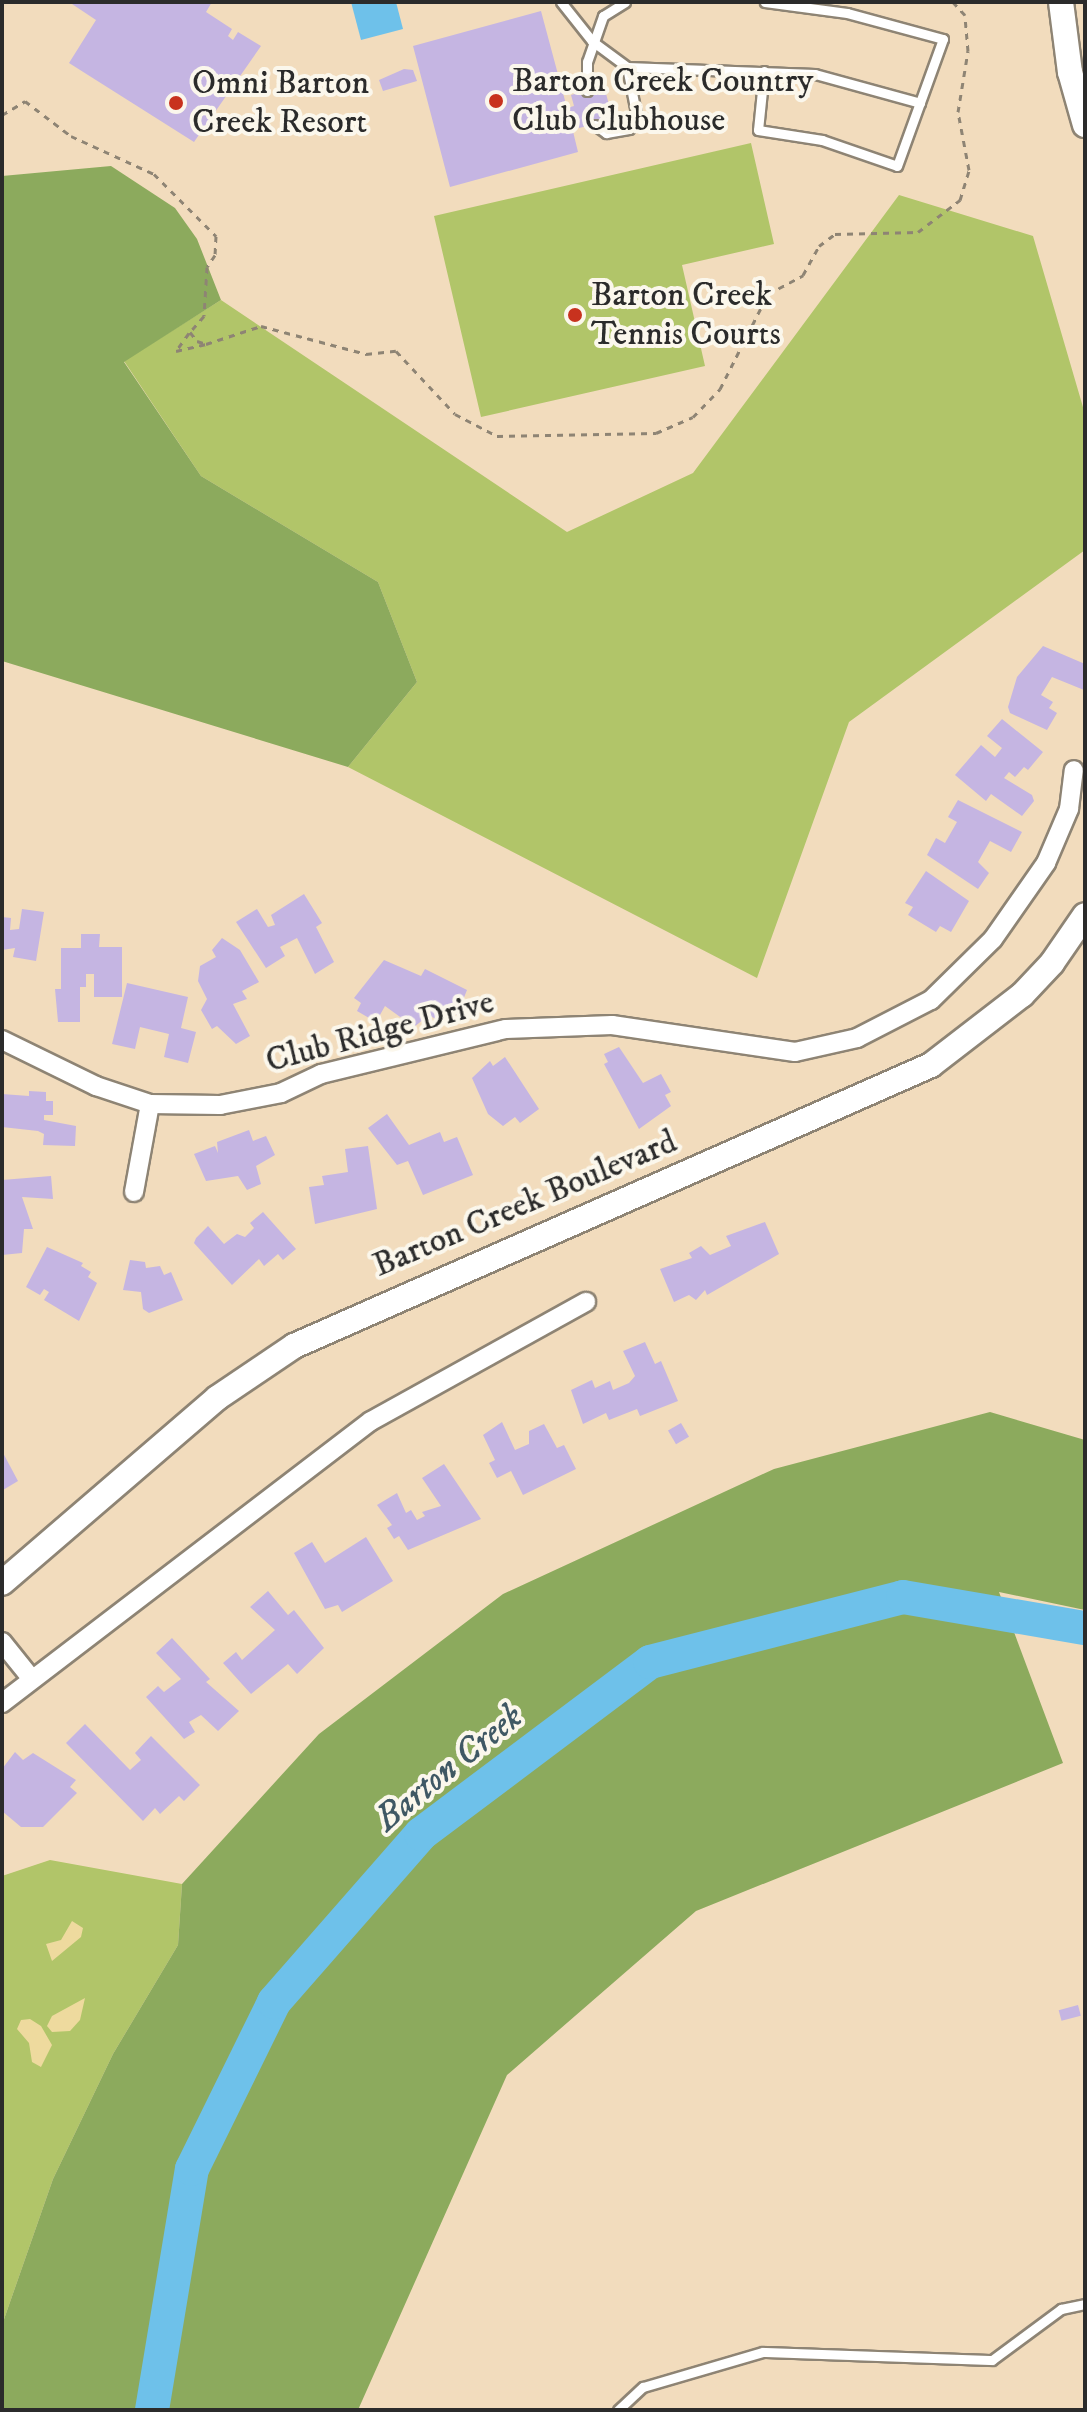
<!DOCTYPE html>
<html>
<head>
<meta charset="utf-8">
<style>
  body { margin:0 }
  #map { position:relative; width:1087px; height:2412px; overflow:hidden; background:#f2dcbd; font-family:"IM FELL DW Pica",serif }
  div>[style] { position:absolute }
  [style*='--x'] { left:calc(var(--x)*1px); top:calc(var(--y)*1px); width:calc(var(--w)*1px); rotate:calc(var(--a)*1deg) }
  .green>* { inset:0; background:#b1c569 }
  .forest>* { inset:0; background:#8caa5d }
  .sand>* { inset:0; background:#eeda9e }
  .water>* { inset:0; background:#6ec1ea }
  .river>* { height:34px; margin:-17px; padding:0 17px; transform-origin:17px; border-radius:17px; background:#6ec1ea }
  .building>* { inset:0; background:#c5b5e2; transform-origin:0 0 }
  .path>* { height:3px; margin-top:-1.5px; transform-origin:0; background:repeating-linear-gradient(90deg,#8e8474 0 6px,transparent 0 12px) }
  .roads { filter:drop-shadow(2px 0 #8e8474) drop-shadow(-2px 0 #8e8474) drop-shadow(0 2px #8e8474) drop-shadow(0 -2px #8e8474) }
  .service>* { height:9px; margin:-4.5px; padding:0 4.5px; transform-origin:4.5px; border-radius:4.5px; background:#fff }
  .minor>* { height:18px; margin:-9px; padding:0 9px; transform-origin:9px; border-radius:9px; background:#fff }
  .tertiary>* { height:24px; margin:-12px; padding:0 12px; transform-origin:12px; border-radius:12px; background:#fff }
  .dots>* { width:22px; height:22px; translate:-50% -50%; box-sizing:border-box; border:4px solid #fbf7ec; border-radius:50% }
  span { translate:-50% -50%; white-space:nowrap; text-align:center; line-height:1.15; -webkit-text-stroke:8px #fbf7ec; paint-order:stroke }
  .poi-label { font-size:34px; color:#2b2b2b }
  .left { translate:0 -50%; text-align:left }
  .street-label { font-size:34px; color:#2b2b2b }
  .water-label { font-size:36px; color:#3f5864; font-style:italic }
  .frame { position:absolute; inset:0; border:4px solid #2b2b2b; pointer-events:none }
</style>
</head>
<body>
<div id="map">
  <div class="green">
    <i style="clip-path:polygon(751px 143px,774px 244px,682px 265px,705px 366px,481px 417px,434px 216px)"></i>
    <i style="clip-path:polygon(899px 195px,1033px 236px,1085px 414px,1085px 550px,849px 722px,757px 978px,348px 767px,417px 682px,378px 582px,201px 476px,124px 361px,221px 300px,567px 532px,693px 473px)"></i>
    <i style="clip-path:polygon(50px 1860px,182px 1884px,178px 1945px,113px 2054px,53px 2179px,2px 2325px,2px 1876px)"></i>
  </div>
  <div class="forest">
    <i style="clip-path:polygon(111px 166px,175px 208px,197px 239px,221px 300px,124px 362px,201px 476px,378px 582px,417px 682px,348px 767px,2px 661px,2px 176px)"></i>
    <i style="clip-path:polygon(990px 1412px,1085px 1440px,1085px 1610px,999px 1592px,1063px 1763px,696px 1911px,507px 2075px,358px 2410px,2px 2410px,2px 2325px,53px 2179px,113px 2054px,178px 1945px,182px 1884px,319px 1734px,503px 1594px,774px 1469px)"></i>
  </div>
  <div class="sand">
    <i style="clip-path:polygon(72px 1921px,83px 1928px,81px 1937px,52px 1961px,46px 1944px,61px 1940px)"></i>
    <i style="clip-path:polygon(85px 1998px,80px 2020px,70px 2031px,52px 2032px,47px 2026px,52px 2016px)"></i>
    <i style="clip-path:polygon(30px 2019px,41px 2026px,52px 2045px,41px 2067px,32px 2062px,29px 2043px,17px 2029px,21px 2020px)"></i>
  </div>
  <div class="water">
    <i style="clip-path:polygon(351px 2px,396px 2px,403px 29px,361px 40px)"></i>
  </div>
  <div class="river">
    <i style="--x:152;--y:2410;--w:244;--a:-80.6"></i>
    <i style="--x:192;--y:2169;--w:186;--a:-63.8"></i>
    <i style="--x:274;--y:2002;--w:223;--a:-48.8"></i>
    <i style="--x:421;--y:1834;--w:286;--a:-36.9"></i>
    <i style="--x:650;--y:1662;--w:261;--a:-14.4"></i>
    <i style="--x:903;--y:1597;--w:185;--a:9.7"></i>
  </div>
  <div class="building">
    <i style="clip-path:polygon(69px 2px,212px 2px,206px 12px,232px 29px,228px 36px,233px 40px,238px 32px,261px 46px,194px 142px,69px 63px,96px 20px)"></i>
    <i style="clip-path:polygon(541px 11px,567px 108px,574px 106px,571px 95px,604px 86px,613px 120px,579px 128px,576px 117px,570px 119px,578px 152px,450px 187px,413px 46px)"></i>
    <i style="clip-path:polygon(404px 69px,413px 70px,417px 81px,383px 91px,379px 80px)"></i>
    <i style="clip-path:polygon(1043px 646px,1085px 664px,1084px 690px,1052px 677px,1041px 695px,1053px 702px,1049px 708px,1057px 713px,1047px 730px,1010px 713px,1008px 707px,1017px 677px)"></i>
    <i style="clip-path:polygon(1002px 719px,1043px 752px,1028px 770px,1024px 767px,1015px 777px,1009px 772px,1004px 778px,1032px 795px,1034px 801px,1022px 816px,991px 794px,986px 801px,955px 775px,981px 745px,995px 757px,1002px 748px,987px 736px)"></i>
    <i style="clip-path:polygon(958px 800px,1022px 832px,1011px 852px,990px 841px,978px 862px,989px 873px,978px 889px,927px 855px,936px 838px,945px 843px,957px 822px,948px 817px)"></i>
    <i style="clip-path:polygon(926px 871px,969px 901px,951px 932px,940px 926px,936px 932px,908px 915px,913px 907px,905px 903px)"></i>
    <i style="clip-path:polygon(304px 894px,322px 923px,316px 927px,334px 962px,315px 974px,297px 938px,280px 947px,285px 956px,266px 968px,236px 922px,257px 909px,268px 927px,275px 925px,271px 915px)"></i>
    <i style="clip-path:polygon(22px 909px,44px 912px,36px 961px,13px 957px,15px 948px,2px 950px,2px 917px,11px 918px,10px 930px,19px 929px)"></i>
    <i style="clip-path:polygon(81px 934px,100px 934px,99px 947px,122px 947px,122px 997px,94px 997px,94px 974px,86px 974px,86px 987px,80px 987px,80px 1022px,58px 1022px,55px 989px,61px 989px,61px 948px,81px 948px)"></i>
    <i style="clip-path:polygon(222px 938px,240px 950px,259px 982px,242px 991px,247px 999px,233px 1004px,250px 1036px,236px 1044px,217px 1026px,212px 1029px,201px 1010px,207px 999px,198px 981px,200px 966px,216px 957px,212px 950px)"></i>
    <i style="clip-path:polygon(384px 960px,421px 976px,425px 969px,467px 990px,457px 1015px,452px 1012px,445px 1025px,429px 1015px,414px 1027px,385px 1006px,376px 1022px,357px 1011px,361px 1003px,354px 998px)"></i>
    <i style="clip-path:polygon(127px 983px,188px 997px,181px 1028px,196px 1032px,188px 1063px,164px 1057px,169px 1034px,140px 1027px,135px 1049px,112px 1044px)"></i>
    <i style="clip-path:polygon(619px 1047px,643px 1083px,661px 1074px,671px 1092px,665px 1095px,671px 1106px,639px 1129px,604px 1064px,608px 1062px,604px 1054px)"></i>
    <i style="clip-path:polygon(505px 1057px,539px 1109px,520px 1123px,515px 1117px,503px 1126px,488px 1114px,472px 1078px,490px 1061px,493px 1066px)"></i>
    <i style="clip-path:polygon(29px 1091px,46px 1092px,46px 1101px,53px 1101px,53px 1115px,44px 1115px,44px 1120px,76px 1126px,75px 1146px,43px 1145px,44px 1134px,38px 1131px,2px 1127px,2px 1094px,29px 1096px)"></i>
    <i style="clip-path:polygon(387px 1114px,409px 1145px,440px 1132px,444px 1142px,457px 1137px,473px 1175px,423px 1195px,408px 1161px,397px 1165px,368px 1128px)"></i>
    <i style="clip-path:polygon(249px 1130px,253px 1141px,266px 1136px,275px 1155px,256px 1166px,261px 1184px,247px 1190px,238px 1176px,206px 1181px,194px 1154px,215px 1146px,218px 1153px,217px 1142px)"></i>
    <i style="clip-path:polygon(368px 1146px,377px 1209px,315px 1224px,309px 1187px,324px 1185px,322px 1176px,348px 1172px,345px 1149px)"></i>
    <i style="clip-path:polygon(51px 1176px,53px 1199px,22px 1197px,33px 1229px,24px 1229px,22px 1253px,2px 1255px,2px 1180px)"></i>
    <i style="clip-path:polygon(263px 1212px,296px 1249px,283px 1260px,278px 1254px,264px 1266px,259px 1259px,232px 1285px,194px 1243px,196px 1238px,208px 1226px,224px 1244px,237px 1234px,245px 1237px,254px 1228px,250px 1223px)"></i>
    <i style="clip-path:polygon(765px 1222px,779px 1254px,707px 1295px,705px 1290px,696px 1300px,689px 1295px,674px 1302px,660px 1269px,692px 1258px,689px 1253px,701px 1246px,710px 1255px,731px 1246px,726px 1236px)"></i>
    <i style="clip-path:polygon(47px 1247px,83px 1263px,81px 1266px,91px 1272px,88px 1277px,97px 1283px,79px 1321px,44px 1300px,49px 1292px,44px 1289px,40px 1295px,26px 1287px)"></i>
    <i style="clip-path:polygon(130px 1260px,145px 1262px,146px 1268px,160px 1266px,164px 1275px,171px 1272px,183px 1300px,149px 1313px,143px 1309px,141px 1292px,123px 1290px)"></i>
    <i style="clip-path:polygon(645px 1342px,655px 1364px,661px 1361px,678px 1401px,640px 1416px,637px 1409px,609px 1420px,606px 1413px,583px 1424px,571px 1390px,592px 1380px,595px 1388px,610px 1381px,613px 1390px,629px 1383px,635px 1376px,623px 1351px)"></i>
    <i style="clip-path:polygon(502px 1422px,515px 1450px,529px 1444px,529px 1431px,544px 1424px,557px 1448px,564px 1445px,576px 1469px,523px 1495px,511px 1471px,497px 1478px,489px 1463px,495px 1460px,483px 1435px)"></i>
    <i style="left:681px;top:1423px;width:16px;height:15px;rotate:60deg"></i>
    <i style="clip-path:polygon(2px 1451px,18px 1481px,3px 1490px,2px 1487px)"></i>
    <i style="clip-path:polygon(444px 1464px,481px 1519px,408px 1550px,399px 1536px,394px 1539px,387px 1528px,392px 1525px,377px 1505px,397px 1493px,406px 1513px,411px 1510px,417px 1520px,425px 1516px,422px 1512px,441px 1506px,422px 1478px)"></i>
    <i style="clip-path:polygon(366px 1537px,393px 1581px,342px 1612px,338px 1605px,325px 1609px,294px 1553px,312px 1542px,325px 1563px)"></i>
    <i style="clip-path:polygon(268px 1591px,288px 1615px,294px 1610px,324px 1648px,297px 1674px,288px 1664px,251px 1694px,223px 1663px,236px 1652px,242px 1660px,275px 1630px,250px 1607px)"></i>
    <i style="clip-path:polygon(172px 1638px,210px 1679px,206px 1682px,239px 1711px,218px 1731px,201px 1715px,189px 1722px,195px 1732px,184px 1739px,146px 1697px,158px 1686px,164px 1692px,181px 1679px,156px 1653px)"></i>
    <i style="clip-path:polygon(85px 1724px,130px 1770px,141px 1760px,135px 1753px,151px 1736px,200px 1785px,184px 1801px,179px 1796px,160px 1814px,155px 1808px,143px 1821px,66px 1743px)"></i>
    <i style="clip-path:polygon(15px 1752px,23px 1760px,33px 1753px,76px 1780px,70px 1787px,77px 1793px,43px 1827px,21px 1827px,2px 1811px,2px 1769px)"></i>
    <i style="left:1078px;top:2005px;width:11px;height:20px;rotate:75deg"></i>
  </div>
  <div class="path">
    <i style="--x:2;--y:115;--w:27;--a:-31"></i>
    <i style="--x:25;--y:101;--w:58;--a:37.3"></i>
    <i style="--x:71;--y:136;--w:91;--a:24.6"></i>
    <i style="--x:154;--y:174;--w:88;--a:45"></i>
    <i style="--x:216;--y:236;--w:19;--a:93"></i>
    <i style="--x:215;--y:255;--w:14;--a:124"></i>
    <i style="--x:207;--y:267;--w:49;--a:93.5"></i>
    <i style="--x:204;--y:316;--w:21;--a:131"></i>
    <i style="--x:190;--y:332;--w:11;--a:52"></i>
    <i style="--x:197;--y:341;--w:9;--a:18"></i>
    <i style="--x:206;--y:344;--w:58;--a:-18.1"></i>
    <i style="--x:261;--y:326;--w:109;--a:14.9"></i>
    <i style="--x:366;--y:354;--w:30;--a:-6"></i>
    <i style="--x:396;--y:351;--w:86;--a:46.9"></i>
    <i style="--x:455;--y:414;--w:47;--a:27.6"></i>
    <i style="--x:497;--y:436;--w:159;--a:-1.1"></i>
    <i style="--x:656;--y:433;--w:40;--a:-23.4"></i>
    <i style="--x:693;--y:417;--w:39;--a:-46"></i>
    <i style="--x:720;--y:389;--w:106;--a:-63.2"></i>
    <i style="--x:768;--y:294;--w:40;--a:-28"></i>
    <i style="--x:803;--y:275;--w:33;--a:-61"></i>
    <i style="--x:819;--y:246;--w:20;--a:-37"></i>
    <i style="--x:835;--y:234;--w:83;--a:-1.4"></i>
    <i style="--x:918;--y:232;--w:53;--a:-37.3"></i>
    <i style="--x:960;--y:200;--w:31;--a:-73"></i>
    <i style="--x:969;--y:170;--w:59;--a:-100.7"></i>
    <i style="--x:958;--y:112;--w:62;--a:-80.7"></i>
    <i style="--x:968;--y:51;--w:36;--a:-95"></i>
    <i style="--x:965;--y:15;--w:18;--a:-133"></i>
    <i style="--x:189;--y:333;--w:22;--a:126"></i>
    <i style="--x:176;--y:351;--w:31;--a:-13"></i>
  </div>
  <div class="roads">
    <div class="service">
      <i style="--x:561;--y:2;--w:50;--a:51.5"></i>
      <i style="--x:592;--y:41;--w:44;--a:36.6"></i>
      <i style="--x:627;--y:67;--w:188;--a:2.1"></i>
      <i style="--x:815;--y:74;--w:109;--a:15.4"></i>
      <i style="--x:764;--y:71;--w:59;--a:95.8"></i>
      <i style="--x:758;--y:130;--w:65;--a:8.9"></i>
      <i style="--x:822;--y:140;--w:79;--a:19.1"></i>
      <i style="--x:897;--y:166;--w:135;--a:-70.1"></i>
      <i style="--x:943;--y:39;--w:99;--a:-164.8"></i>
      <i style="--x:847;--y:13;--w:83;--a:-172.4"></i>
      <i style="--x:587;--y:91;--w:29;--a:-90"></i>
      <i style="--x:587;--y:62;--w:49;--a:-70.8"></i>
      <i style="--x:603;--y:16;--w:26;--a:-32"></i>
      <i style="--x:595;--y:125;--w:14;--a:36"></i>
      <i style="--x:606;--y:133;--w:23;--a:-10"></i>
      <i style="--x:629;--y:129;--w:14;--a:-54"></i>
      <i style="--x:637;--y:118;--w:52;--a:-101.1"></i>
      <i style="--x:618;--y:2410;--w:34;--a:-43"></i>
      <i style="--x:643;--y:2387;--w:125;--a:-16.3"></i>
      <i style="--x:763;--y:2352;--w:229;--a:2"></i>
      <i style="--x:992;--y:2360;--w:86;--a:-36.5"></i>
      <i style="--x:1061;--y:2309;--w:25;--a:-12"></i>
    </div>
    <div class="minor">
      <i style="--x:2;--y:1040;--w:105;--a:26.1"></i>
      <i style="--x:96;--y:1086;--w:57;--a:18.4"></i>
      <i style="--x:150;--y:1104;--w:70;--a:0.8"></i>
      <i style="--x:220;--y:1105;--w:62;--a:-11.1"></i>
      <i style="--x:281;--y:1093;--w:44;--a:-25.4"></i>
      <i style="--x:321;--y:1074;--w:190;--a:-13.7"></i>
      <i style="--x:506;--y:1029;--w:106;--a:-2.2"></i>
      <i style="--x:612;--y:1025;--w:185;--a:8.4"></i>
      <i style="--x:795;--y:1052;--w:64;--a:-12.7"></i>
      <i style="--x:857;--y:1038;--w:83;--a:-27.2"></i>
      <i style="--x:931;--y:1000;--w:87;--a:-44.5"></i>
      <i style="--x:993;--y:939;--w:93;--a:-55.1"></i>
      <i style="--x:1046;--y:863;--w:59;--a:-66.9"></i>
      <i style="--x:1069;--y:809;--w:39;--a:-83"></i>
      <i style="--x:134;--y:1192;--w:89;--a:-79.7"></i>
      <i style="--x:2;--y:1642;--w:46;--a:51.1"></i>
      <i style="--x:2;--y:1703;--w:464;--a:-37.4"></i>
      <i style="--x:371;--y:1421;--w:246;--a:-29"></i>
    </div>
    <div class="tertiary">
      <i style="--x:1061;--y:2;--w:71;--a:82.7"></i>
      <i style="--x:1070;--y:72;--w:55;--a:74.2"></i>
      <i style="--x:2;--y:1583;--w:284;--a:-40.7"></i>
      <i style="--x:217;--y:1398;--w:93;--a:-34"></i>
      <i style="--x:294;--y:1346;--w:696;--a:-23.8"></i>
      <i style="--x:931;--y:1065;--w:115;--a:-37.6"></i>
      <i style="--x:1022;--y:995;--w:44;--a:-46.8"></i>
      <i style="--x:1052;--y:963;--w:58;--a:-55.5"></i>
    </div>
  </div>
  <div class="dots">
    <i style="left:496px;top:101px;background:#c8321e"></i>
    <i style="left:176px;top:103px;background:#c8321e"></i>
    <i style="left:575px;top:315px;background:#c8321e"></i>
  </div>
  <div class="poi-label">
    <span class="left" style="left:512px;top:101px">Barton Creek Country<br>Club Clubhouse</span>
    <span class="left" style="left:192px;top:103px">Omni Barton<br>Creek Resort</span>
    <span class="left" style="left:591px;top:315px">Barton Creek<br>Tennis Courts</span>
  </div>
  <div class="street-label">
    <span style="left:380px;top:1032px;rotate:-15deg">Club Ridge Drive</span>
    <span style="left:525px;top:1204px;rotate:-23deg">Barton Creek Boulevard</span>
  </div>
  <div class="water-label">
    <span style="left:449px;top:1768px;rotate:-39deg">Barton Creek</span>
  </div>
  <div class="frame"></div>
</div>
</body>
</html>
